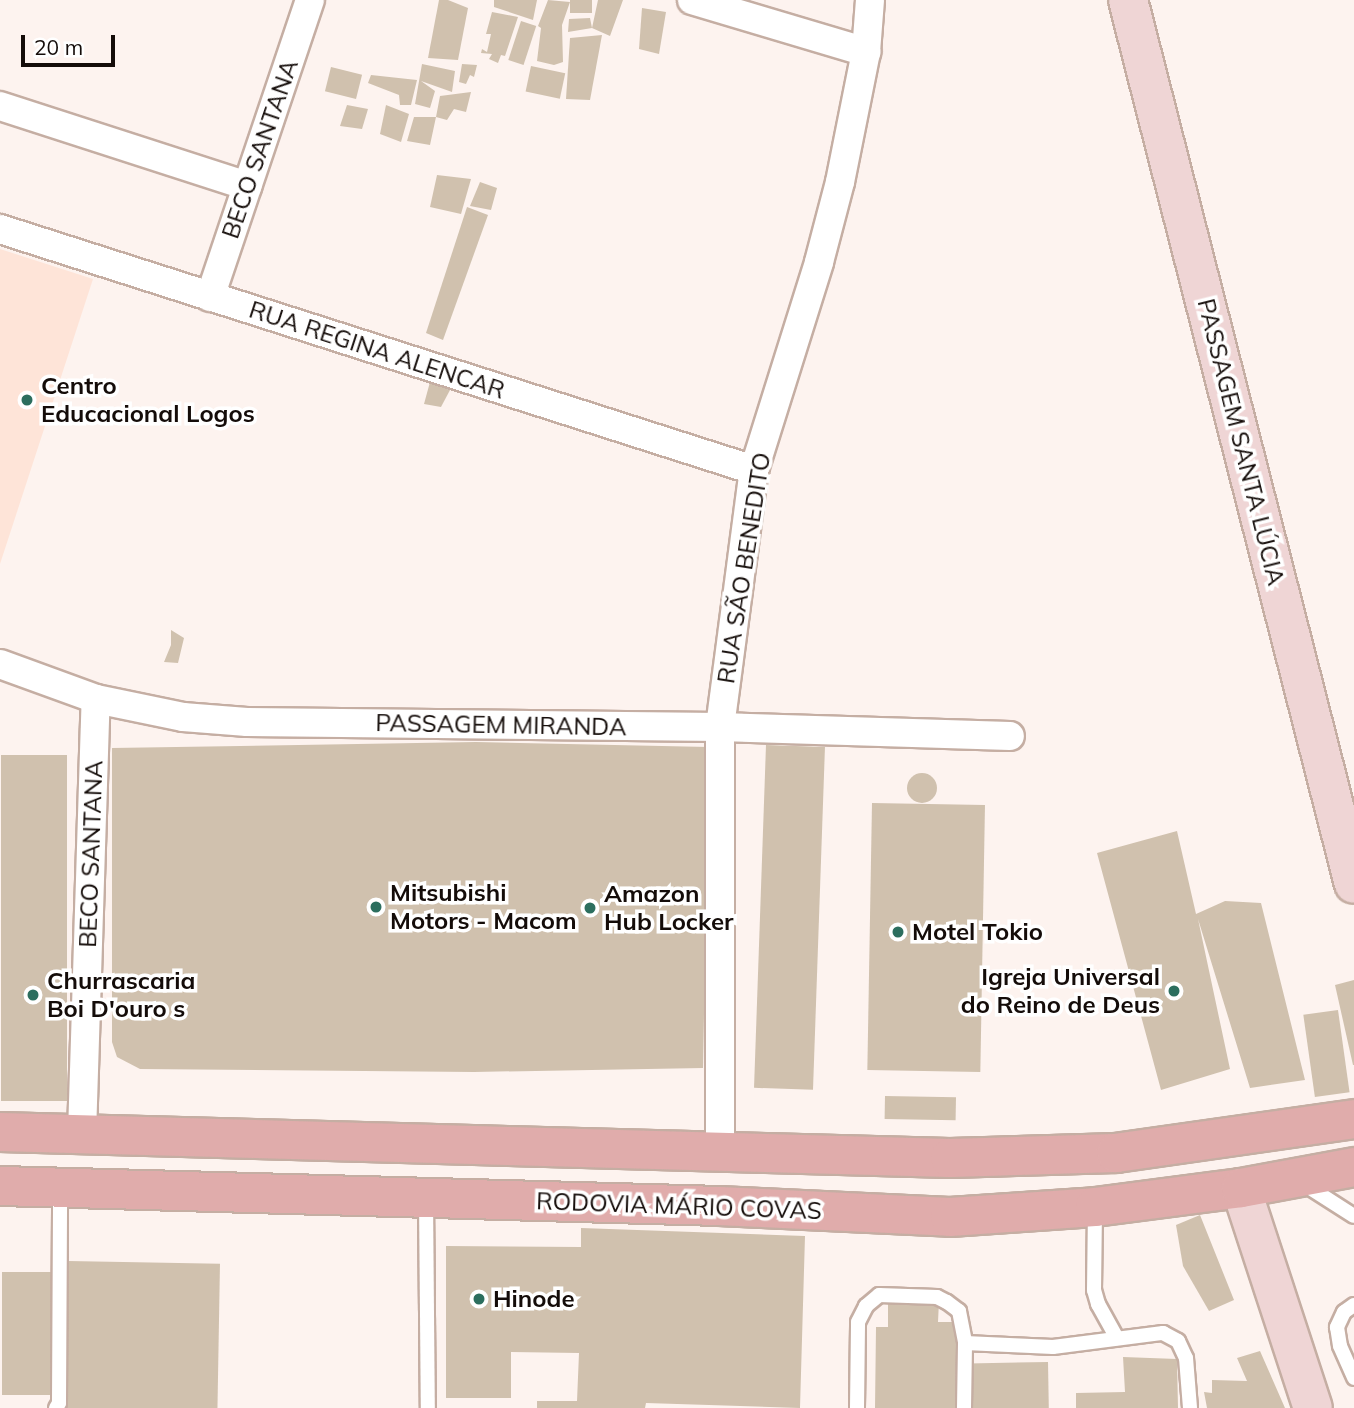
<!DOCTYPE html>
<html>
<head>
<meta charset="utf-8">
<style>
  body { margin:0 }
  #map { position:relative; width:1354px; height:1408px; overflow:hidden; background:#fdf3ef; font-family:Mulish,sans-serif }
  div>[style] { position:absolute }
  [style*='--x'] { left:calc(var(--x)*1px); top:calc(var(--y)*1px); width:calc(var(--w)*1px); rotate:calc(var(--a)*1deg) }
  .built>* { inset:0; background:#fee4d8 }
  .building>* { inset:0; background:#d0c1ae; transform-origin:0 0 }
  .round { border-radius:50% }
  .roads { filter:drop-shadow(2px 0 #c5aea3) drop-shadow(-2px 0 #c5aea3) drop-shadow(0 2px #c5aea3) drop-shadow(0 -2px #c5aea3) }
  .lane>* { height:14px; margin:-7px; padding:0 7px; transform-origin:7px; border-radius:7px; background:#fff }
  .street>* { height:28px; margin:-14px; padding:0 14px; transform-origin:14px; border-radius:14px; background:#fff }
  .secondary>* { height:38px; margin:-19px; padding:0 19px; transform-origin:19px; border-radius:19px; background:#efd5d5 }
  .primary>* { height:38px; margin:-19px; padding:0 19px; transform-origin:19px; border-radius:19px; background:#e0acab }
  .dots>* { width:19px; height:19px; translate:-50% -50%; box-sizing:border-box; border:4px solid #fff; border-radius:50% }
  span { translate:-50% -50%; white-space:nowrap; text-align:center; line-height:1.15; -webkit-text-stroke:7px #fff; paint-order:stroke }
  .street-label { font-size:24px; color:#140c09 }
  .poi-label { font-size:24px; color:#140c09; font-weight:700 }
  .left { translate:0 -50%; text-align:left }
  .right { translate:-100% -50%; text-align:right }
  .scale { position:absolute; left:21px; top:35px; width:94px; height:32px; box-sizing:border-box; border:4px solid #140c09; border-top:0; padding-left:9px; font-size:21px; line-height:24px; white-space:nowrap; color:#140c09; -webkit-text-stroke:5px #fff; paint-order:stroke }
</style>
</head>
<body>
<div id="map">
  <div class="built">
    <i style="clip-path:polygon(0 249px,93px 279px,0 564px)"></i>
  </div>
  <div class="building">
    <i style="clip-path:polygon(439px 0,448px 0,468px 8px,458px 60px,428px 58px)"></i>
    <i style="clip-path:polygon(494px 0,537px 0,533px 20px,494px 7px)"></i>
    <i style="clip-path:polygon(548px 0,570px 2px,562px 25px,563px 62px,554px 65px,537px 61px,541px 28px,538px 26px)"></i>
    <i style="left:570px;top:0;width:22px;height:13px"></i>
    <i style="clip-path:polygon(598px 0,623px 0,610px 36px,592px 28px,568px 32px,569px 19px,590px 18px,592px 28px)"></i>
    <i style="clip-path:polygon(642px 8px,666px 12px,659px 54px,639px 49px)"></i>
    <i style="clip-path:polygon(492px 12px,518px 17px,505px 56px,501px 55px,498px 63px,489px 59px,492px 54px,481px 53px,482px 49px,487px 52px,491px 34px,486px 34px)"></i>
    <i style="left:521px;top:21px;width:16px;height:41px;rotate:18deg"></i>
    <i style="clip-path:polygon(602px 35px,590px 100px,566px 99px,570px 38px)"></i>
    <i style="clip-path:polygon(422px 64px,455px 71px,452px 92px,421px 81px,435px 91px,430px 108px,415px 104px)"></i>
    <i style="clip-path:polygon(462px 64px,477px 65px,474px 77px,470px 75px,466px 84px,459px 82px)"></i>
    <i style="left:531px;top:66px;width:35px;height:26px;rotate:12deg"></i>
    <i style="left:331px;top:67px;width:32px;height:25px;rotate:14deg"></i>
    <i style="clip-path:polygon(371px 75px,417px 80px,411px 105px,400px 105px,399px 95px,368px 83px)"></i>
    <i style="clip-path:polygon(471px 92px,466px 112px,454px 109px,447px 120px,436px 117px,430px 145px,407px 141px,414px 117px,436px 117px,440px 96px)"></i>
    <i style="clip-path:polygon(347px 105px,368px 109px,362px 129px,340px 126px)"></i>
    <i style="clip-path:polygon(386px 105px,409px 114px,401px 142px,380px 134px)"></i>
    <i style="clip-path:polygon(437px 175px,471px 179px,461px 214px,430px 207px)"></i>
    <i style="clip-path:polygon(480px 182px,497px 188px,491px 210px,470px 206px)"></i>
    <i style="clip-path:polygon(467px 207px,488px 215px,443px 340px,426px 333px)"></i>
    <i style="clip-path:polygon(430px 382px,450px 390px,441px 407px,424px 404px)"></i>
    <i style="clip-path:polygon(171px 630px,184px 638px,178px 663px,164px 662px,171px 645px)"></i>
    <i style="clip-path:polygon(476px 742px,709px 747px,703px 1068px,474px 1072px,140px 1069px,117px 1057px,112px 1042px,112px 748px)"></i>
    <i style="left:766px;top:745px;width:59px;height:343px;rotate:2deg"></i>
    <i style="left:1px;top:755px;width:66px;height:346px"></i>
    <i class="round" style="left:907px;top:773px;width:30px;height:30px"></i>
    <i style="left:872px;top:803px;width:113px;height:267px;rotate:1deg"></i>
    <i style="clip-path:polygon(1177px 831px,1196px 914px,1225px 901px,1261px 903px,1305px 1080px,1250px 1088px,1198px 919px,1230px 1069px,1161px 1090px,1097px 853px)"></i>
    <i style="clip-path:polygon(1354px 980px,1354px 1065px,1353px 1065px,1335px 985px)"></i>
    <i style="left:1338px;top:1010px;width:83px;height:35px;rotate:82deg"></i>
    <i style="left:885px;top:1096px;width:71px;height:23px;rotate:1deg"></i>
    <i style="clip-path:polygon(1200px 1215px,1234px 1300px,1209px 1311px,1183px 1266px,1176px 1225px)"></i>
    <i style="clip-path:polygon(581px 1228px,805px 1236px,800px 1408px,646px 1403px,645px 1408px,537px 1408px,537px 1401px,577px 1401px,579px 1353px,511px 1352px,511px 1398px,446px 1398px,446px 1246px,581px 1247px)"></i>
    <i style="left:68px;top:1261px;width:152px;height:147px;rotate:1deg"></i>
    <i style="left:2px;top:1272px;width:57px;height:123px"></i>
    <i style="clip-path:polygon(888px 1300px,939px 1301px,938px 1322px,957px 1322px,955px 1408px,875px 1408px,876px 1327px,888px 1327px)"></i>
    <i style="clip-path:polygon(1260px 1351px,1285px 1408px,1207px 1408px,1204px 1392px,1212px 1393px,1212px 1380px,1247px 1381px,1237px 1358px)"></i>
    <i style="clip-path:polygon(1123px 1357px,1177px 1359px,1178px 1408px,1076px 1408px,1076px 1393px,1125px 1392px)"></i>
    <i style="left:1048px;top:1362px;width:46px;height:80px;rotate:89deg"></i>
  </div>
  <div class="roads">
    <div class="lane">
      <i style="--x:1304;--y:1184;--w:59;--a:32.6"></i>
      <i style="--x:426;--y:1199;--w:209;--a:89.5"></i>
      <i style="--x:1095;--y:1209;--w:81;--a:90.7"></i>
      <i style="--x:1094;--y:1290;--w:15;--a:74"></i>
      <i style="--x:1098;--y:1304;--w:39;--a:61"></i>
      <i style="--x:1354;--y:1305;--w:12;--a:145"></i>
      <i style="--x:1344;--y:1312;--w:17;--a:115"></i>
      <i style="--x:1337;--y:1327;--w:19;--a:81"></i>
      <i style="--x:1340;--y:1346;--w:35;--a:66"></i>
      <i style="--x:56;--y:1408;--w:6;--a:-59"></i>
      <i style="--x:59;--y:1403;--w:213;--a:-89.7"></i>
      <i style="--x:857;--y:1408;--w:86;--a:-89.3"></i>
      <i style="--x:858;--y:1322;--w:18;--a:-63"></i>
      <i style="--x:866;--y:1306;--w:17;--a:-40"></i>
      <i style="--x:879;--y:1295;--w:58;--a:2"></i>
      <i style="--x:937;--y:1297;--w:11;--a:27"></i>
      <i style="--x:947;--y:1302;--w:15;--a:37"></i>
      <i style="--x:959;--y:1311;--w:33;--a:79"></i>
      <i style="--x:965;--y:1343;--w:88;--a:2.6"></i>
      <i style="--x:1053;--y:1347;--w:111;--a:-7.3"></i>
      <i style="--x:1163;--y:1333;--w:17;--a:28"></i>
      <i style="--x:1178;--y:1341;--w:19;--a:65"></i>
      <i style="--x:1186;--y:1358;--w:50;--a:85.4"></i>
      <i style="--x:964;--y:1408;--w:65;--a:-89.1"></i>
    </div>
    <div class="street">
      <i style="--x:692;--y:0;--w:182;--a:16.6"></i>
      <i style="--x:0;--y:106;--w:260;--a:17.9"></i>
      <i style="--x:0;--y:229;--w:792;--a:17.73"></i>
      <i style="--x:210;--y:297;--w:313;--a:-71.4"></i>
      <i style="--x:0;--y:664;--w:102;--a:20"></i>
      <i style="--x:96;--y:699;--w:89;--a:11.7"></i>
      <i style="--x:183;--y:717;--w:64;--a:4.5"></i>
      <i style="--x:247;--y:722;--w:473;--a:0.6"></i>
      <i style="--x:720;--y:727;--w:290;--a:1.8"></i>
      <i style="--x:82;--y:1134;--w:435;--a:-88.2"></i>
      <i style="--x:720;--y:1150;--w:423;--a:-90"></i>
      <i style="--x:720;--y:727;--w:259;--a:-82.5"></i>
      <i style="--x:754;--y:470;--w:218;--a:-72.6"></i>
      <i style="--x:819;--y:262;--w:83;--a:-75.3"></i>
      <i style="--x:840;--y:182;--w:133;--a:-78.7"></i>
      <i style="--x:866;--y:52;--w:52;--a:-85.6"></i>
    </div>
    <div class="secondary">
      <i style="--x:1128;--y:0;--w:912;--a:75.66"></i>
      <i style="--x:1241;--y:1188;--w:231;--a:71.9"></i>
    </div>
    <div class="primary">
      <i style="--x:0;--y:1132;--w:950;--a:1.57"></i>
      <i style="--x:950;--y:1158;--w:166;--a:-1.7"></i>
      <i style="--x:1116;--y:1153;--w:240;--a:-8.1"></i>
      <i style="--x:0;--y:1186;--w:719;--a:1.59"></i>
      <i style="--x:719;--y:1206;--w:231;--a:2.7"></i>
      <i style="--x:950;--y:1217;--w:145;--a:-3.9"></i>
      <i style="--x:1095;--y:1207;--w:147;--a:-7.4"></i>
      <i style="--x:1241;--y:1188;--w:115;--a:-10.5"></i>
    </div>
  </div>
  <div class="dots">
    <i style="left:27px;top:400px;background:#2c6e5e"></i>
    <i style="left:376px;top:907px;background:#2c6e5e"></i>
    <i style="left:590px;top:908px;background:#2c6e5e"></i>
    <i style="left:898px;top:932px;background:#2c6e5e"></i>
    <i style="left:1174px;top:991px;background:#2c6e5e"></i>
    <i style="left:33px;top:995px;background:#2c6e5e"></i>
    <i style="left:479px;top:1299px;background:#2c6e5e"></i>
  </div>
  <div class="street-label">
    <span style="left:260px;top:149px;rotate:-71deg">BECO SANTANA</span>
    <span style="left:377px;top:350px;rotate:18deg">RUA REGINA ALENCAR</span>
    <span style="left:1241px;top:442px;rotate:76deg">PASSAGEM SANTA LÚCIA</span>
    <span style="left:744px;top:568px;rotate:-81deg">RUA SÃO BENEDITO</span>
    <span style="left:501px;top:725px;rotate:1deg">PASSAGEM MIRANDA</span>
    <span style="left:91px;top:854px;rotate:-88deg">BECO SANTANA</span>
    <span style="left:679px;top:1206px;rotate:2deg">RODOVIA MÁRIO COVAS</span>
  </div>
  <div class="poi-label">
    <span class="left" style="left:41px;top:400px">Centro<br>Educacional Logos</span>
    <span class="left" style="left:390px;top:907px">Mitsubishi<br>Motors - Macom</span>
    <span class="left" style="left:604px;top:908px">Amazon<br>Hub Locker</span>
    <span class="left" style="left:912px;top:932px">Motel Tokio</span>
    <span class="right" style="left:1160px;top:991px">Igreja Universal<br>do Reino de Deus</span>
    <span class="left" style="left:47px;top:995px">Churrascaria<br>Boi D'ouro s</span>
    <span class="left" style="left:493px;top:1299px">Hinode</span>
  </div>
  <div class="scale">20 m</div>
</div>
</body>
</html>
